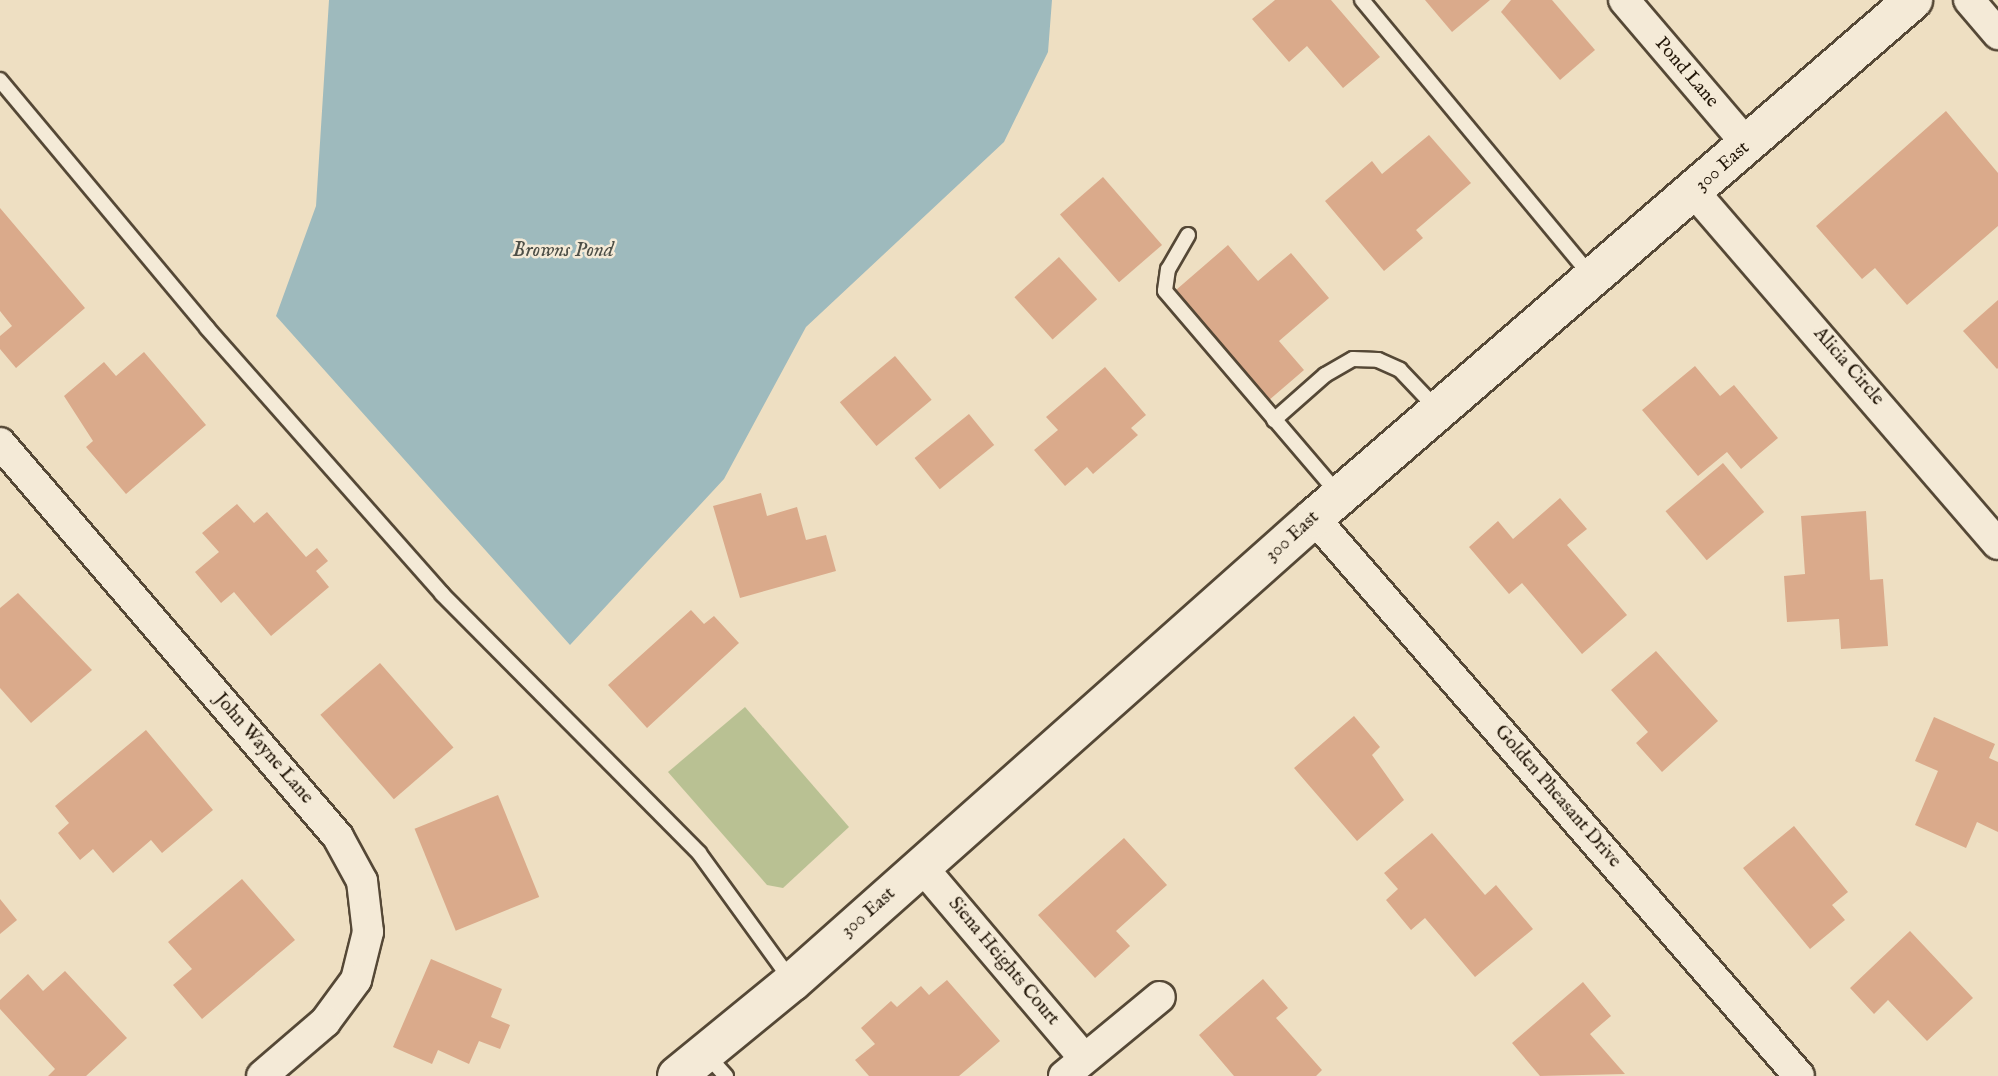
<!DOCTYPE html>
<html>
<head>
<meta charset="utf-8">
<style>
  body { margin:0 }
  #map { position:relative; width:1998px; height:1076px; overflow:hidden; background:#eedfc2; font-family:"IM FELL English",serif }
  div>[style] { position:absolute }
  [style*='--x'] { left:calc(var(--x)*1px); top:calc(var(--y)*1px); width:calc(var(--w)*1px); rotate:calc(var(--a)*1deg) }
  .green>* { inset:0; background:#b9c193 }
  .water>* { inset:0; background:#9ebabd }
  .building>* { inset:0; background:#daaa8b; transform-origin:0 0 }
  .roads { filter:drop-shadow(2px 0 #554836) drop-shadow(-2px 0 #554836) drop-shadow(0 2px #554836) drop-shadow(0 -2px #554836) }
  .service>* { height:14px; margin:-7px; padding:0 7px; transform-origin:7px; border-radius:7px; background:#f4ead7 }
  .minor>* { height:30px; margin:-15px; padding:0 15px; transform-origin:15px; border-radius:15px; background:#f4ead7 }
  .secondary>* { height:38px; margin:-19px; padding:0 19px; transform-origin:19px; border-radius:19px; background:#f4ead7 }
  span { translate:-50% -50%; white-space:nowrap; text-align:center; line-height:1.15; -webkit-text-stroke:5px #f4ead7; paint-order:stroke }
  .street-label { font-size:19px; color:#221608 }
  .water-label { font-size:21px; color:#4d4f47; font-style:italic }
</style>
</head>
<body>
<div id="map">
  <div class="green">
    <i style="clip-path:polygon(745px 707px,849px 827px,783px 888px,767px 885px,668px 772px)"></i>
  </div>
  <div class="water">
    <i style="clip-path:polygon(329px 0,1052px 0,1048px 52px,1004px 142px,806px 327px,724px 479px,570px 645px,276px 316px,316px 206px)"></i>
  </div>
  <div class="building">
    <i style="clip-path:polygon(1275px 0,1331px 0,1380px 57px,1343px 88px,1307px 46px,1289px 62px,1252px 19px)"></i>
    <i style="clip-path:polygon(1425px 0,1490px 0,1452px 32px)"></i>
    <i style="clip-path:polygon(1511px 0,1552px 0,1595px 50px,1560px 80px,1501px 12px)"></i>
    <i style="clip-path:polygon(1946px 111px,1998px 173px,1998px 226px,1907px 305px,1875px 268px,1862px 279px,1816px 226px)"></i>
    <i style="clip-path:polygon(1429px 135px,1471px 183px,1416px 230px,1423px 238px,1384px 271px,1325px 201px,1372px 161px,1382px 174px)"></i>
    <i style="left:1103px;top:177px;width:90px;height:57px;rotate:49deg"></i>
    <i style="clip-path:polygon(0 208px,85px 308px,16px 368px,0 349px,0 336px,12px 326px,0 311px)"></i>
    <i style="clip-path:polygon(1228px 245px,1258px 281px,1291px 253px,1329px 298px,1279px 341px,1304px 370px,1269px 400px,1176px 290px)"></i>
    <i style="left:1059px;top:257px;width:57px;height:60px;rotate:48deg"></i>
    <i style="clip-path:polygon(1998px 300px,1998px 368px,1997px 369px,1963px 331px)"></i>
    <i style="clip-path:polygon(144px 352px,206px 425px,126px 494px,86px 447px,93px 441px,64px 396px,104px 362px,116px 376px)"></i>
    <i style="left:895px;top:356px;width:57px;height:72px;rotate:50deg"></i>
    <i style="clip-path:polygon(1695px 366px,1720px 396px,1734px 385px,1778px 438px,1741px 469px,1727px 452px,1698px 476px,1642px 410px)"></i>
    <i style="clip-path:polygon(1105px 367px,1146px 415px,1131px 428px,1138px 435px,1093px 474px,1087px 467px,1065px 486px,1034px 450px,1058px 430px,1046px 417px)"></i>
    <i style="left:969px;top:414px;width:40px;height:70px;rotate:51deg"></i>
    <i style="left:1723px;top:463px;width:64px;height:75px;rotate:50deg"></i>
    <i style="clip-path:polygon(761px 493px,767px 516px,797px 507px,806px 540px,826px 535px,836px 571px,740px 598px,713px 506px)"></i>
    <i style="clip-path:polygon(1560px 498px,1587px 529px,1567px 545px,1627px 615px,1582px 654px,1522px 583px,1509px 594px,1469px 547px,1498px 521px,1513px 539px)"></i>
    <i style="clip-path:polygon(237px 504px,254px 523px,267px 512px,306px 557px,317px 548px,328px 561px,316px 571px,329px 587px,271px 636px,234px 592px,221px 603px,195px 572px,219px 552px,202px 533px)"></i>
    <i style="clip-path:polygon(1866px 511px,1870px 580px,1883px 579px,1888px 646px,1841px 649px,1839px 619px,1787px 622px,1784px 576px,1805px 574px,1801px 516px)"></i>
    <i style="clip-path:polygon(18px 593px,92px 670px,31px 723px,0 688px,0 608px)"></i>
    <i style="clip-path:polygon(691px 610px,704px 624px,714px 616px,739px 643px,647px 728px,608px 685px)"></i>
    <i style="clip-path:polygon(1656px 651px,1718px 721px,1662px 772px,1636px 743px,1648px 732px,1611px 690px)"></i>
    <i style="left:380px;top:663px;width:112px;height:79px;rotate:49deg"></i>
    <i style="clip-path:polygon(1354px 716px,1380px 747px,1372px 755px,1404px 800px,1357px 841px,1294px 768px)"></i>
    <i style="clip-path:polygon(1934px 717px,1995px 744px,1989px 758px,1998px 762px,1998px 832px,1977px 822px,1966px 848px,1915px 825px,1938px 771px,1915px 761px)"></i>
    <i style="clip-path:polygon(146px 730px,213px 810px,162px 853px,151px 840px,113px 873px,93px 849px,80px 860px,58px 833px,69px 823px,55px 806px)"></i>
    <i style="left:498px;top:795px;width:110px;height:90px;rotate:68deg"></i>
    <i style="clip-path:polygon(1794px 826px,1848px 892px,1832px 905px,1845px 920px,1810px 949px,1743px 868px)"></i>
    <i style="clip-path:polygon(1432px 833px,1485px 895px,1496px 885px,1533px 929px,1475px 977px,1425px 918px,1411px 930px,1386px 900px,1398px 889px,1384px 873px)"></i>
    <i style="clip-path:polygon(1124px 838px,1167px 885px,1116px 931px,1130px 946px,1095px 978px,1038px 915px)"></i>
    <i style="clip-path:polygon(242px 879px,295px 940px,202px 1019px,173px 985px,192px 969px,168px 942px)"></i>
    <i style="clip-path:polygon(0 899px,17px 920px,0 934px)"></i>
    <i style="clip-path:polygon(1910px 931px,1973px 998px,1927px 1041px,1888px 1000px,1874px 1014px,1850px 988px)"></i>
    <i style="clip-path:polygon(431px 959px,502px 989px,491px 1017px,510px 1025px,500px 1049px,479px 1041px,469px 1064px,438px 1050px,432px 1064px,393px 1047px)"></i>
    <i style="clip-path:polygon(65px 971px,127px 1038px,86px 1076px,48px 1076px,55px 1069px,0 1009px,0 1000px,28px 974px,43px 991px)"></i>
    <i style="clip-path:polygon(1263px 979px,1288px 1008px,1276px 1018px,1322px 1070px,1316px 1076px,1234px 1076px,1199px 1035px)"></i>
    <i style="clip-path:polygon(947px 980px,1000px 1041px,959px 1076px,869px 1076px,855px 1060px,875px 1044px,861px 1028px,891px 1001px,897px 1007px,921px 986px,929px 995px)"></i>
    <i style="clip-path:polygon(1583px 982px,1611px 1016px,1590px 1034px,1625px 1074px,1540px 1076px,1512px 1043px)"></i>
  </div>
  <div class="roads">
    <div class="service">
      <i style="--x:1362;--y:0;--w:357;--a:50.3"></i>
      <i style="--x:0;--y:80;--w:323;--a:50.1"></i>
      <i style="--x:207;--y:328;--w:355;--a:48.5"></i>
      <i style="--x:442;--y:594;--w:365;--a:45.2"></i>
      <i style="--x:699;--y:853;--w:157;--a:54.1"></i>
      <i style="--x:1188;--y:235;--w:39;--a:120"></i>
      <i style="--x:1168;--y:269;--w:22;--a:98"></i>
      <i style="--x:1165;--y:291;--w:268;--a:49.5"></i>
      <i style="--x:1274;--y:420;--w:68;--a:-41.4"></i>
      <i style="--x:1325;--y:375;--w:32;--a:-30"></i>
      <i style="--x:1353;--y:359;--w:25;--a:2"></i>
      <i style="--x:1378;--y:360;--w:24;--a:24"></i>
      <i style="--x:1400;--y:370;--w:55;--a:46.5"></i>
      <i style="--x:706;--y:1054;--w:30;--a:48"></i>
    </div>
    <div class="minor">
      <i style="--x:1624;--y:0;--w:191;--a:49.5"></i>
      <i style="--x:1969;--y:0;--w:45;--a:49.5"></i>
      <i style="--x:1694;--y:192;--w:465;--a:49.2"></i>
      <i style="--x:0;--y:443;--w:519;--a:49.37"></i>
      <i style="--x:338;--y:837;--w:50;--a:61.4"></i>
      <i style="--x:362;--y:881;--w:51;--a:83.3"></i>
      <i style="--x:368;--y:932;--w:49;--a:104"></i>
      <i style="--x:356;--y:980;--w:52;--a:126.4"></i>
      <i style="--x:325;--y:1022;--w:83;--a:139.4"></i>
      <i style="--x:1314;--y:518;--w:739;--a:49"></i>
      <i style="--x:922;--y:867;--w:250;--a:49.7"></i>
      <i style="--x:1064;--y:1076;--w:124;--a:-39.5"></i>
    </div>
    <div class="secondary">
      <i style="--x:677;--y:1076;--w:149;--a:-39.3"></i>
      <i style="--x:792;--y:982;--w:698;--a:-41.63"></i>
      <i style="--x:1314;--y:518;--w:792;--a:-40.85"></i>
    </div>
  </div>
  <div class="street-label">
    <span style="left:1686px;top:73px;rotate:49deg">Pond Lane</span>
    <span style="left:1723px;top:167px;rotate:-41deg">300 East</span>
    <span style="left:1848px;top:367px;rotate:49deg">Alicia Circle</span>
    <span style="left:1293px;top:537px;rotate:-42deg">300 East</span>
    <span style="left:263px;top:749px;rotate:49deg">John Wayne Lane</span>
    <span style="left:1557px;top:797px;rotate:49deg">Golden Pheasant Drive</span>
    <span style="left:869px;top:913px;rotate:-41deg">300 East</span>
    <span style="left:1003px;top:962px;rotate:50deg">Siena Heights Court</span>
  </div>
  <div class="water-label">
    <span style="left:563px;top:251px">Browns Pond</span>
  </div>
</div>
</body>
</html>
